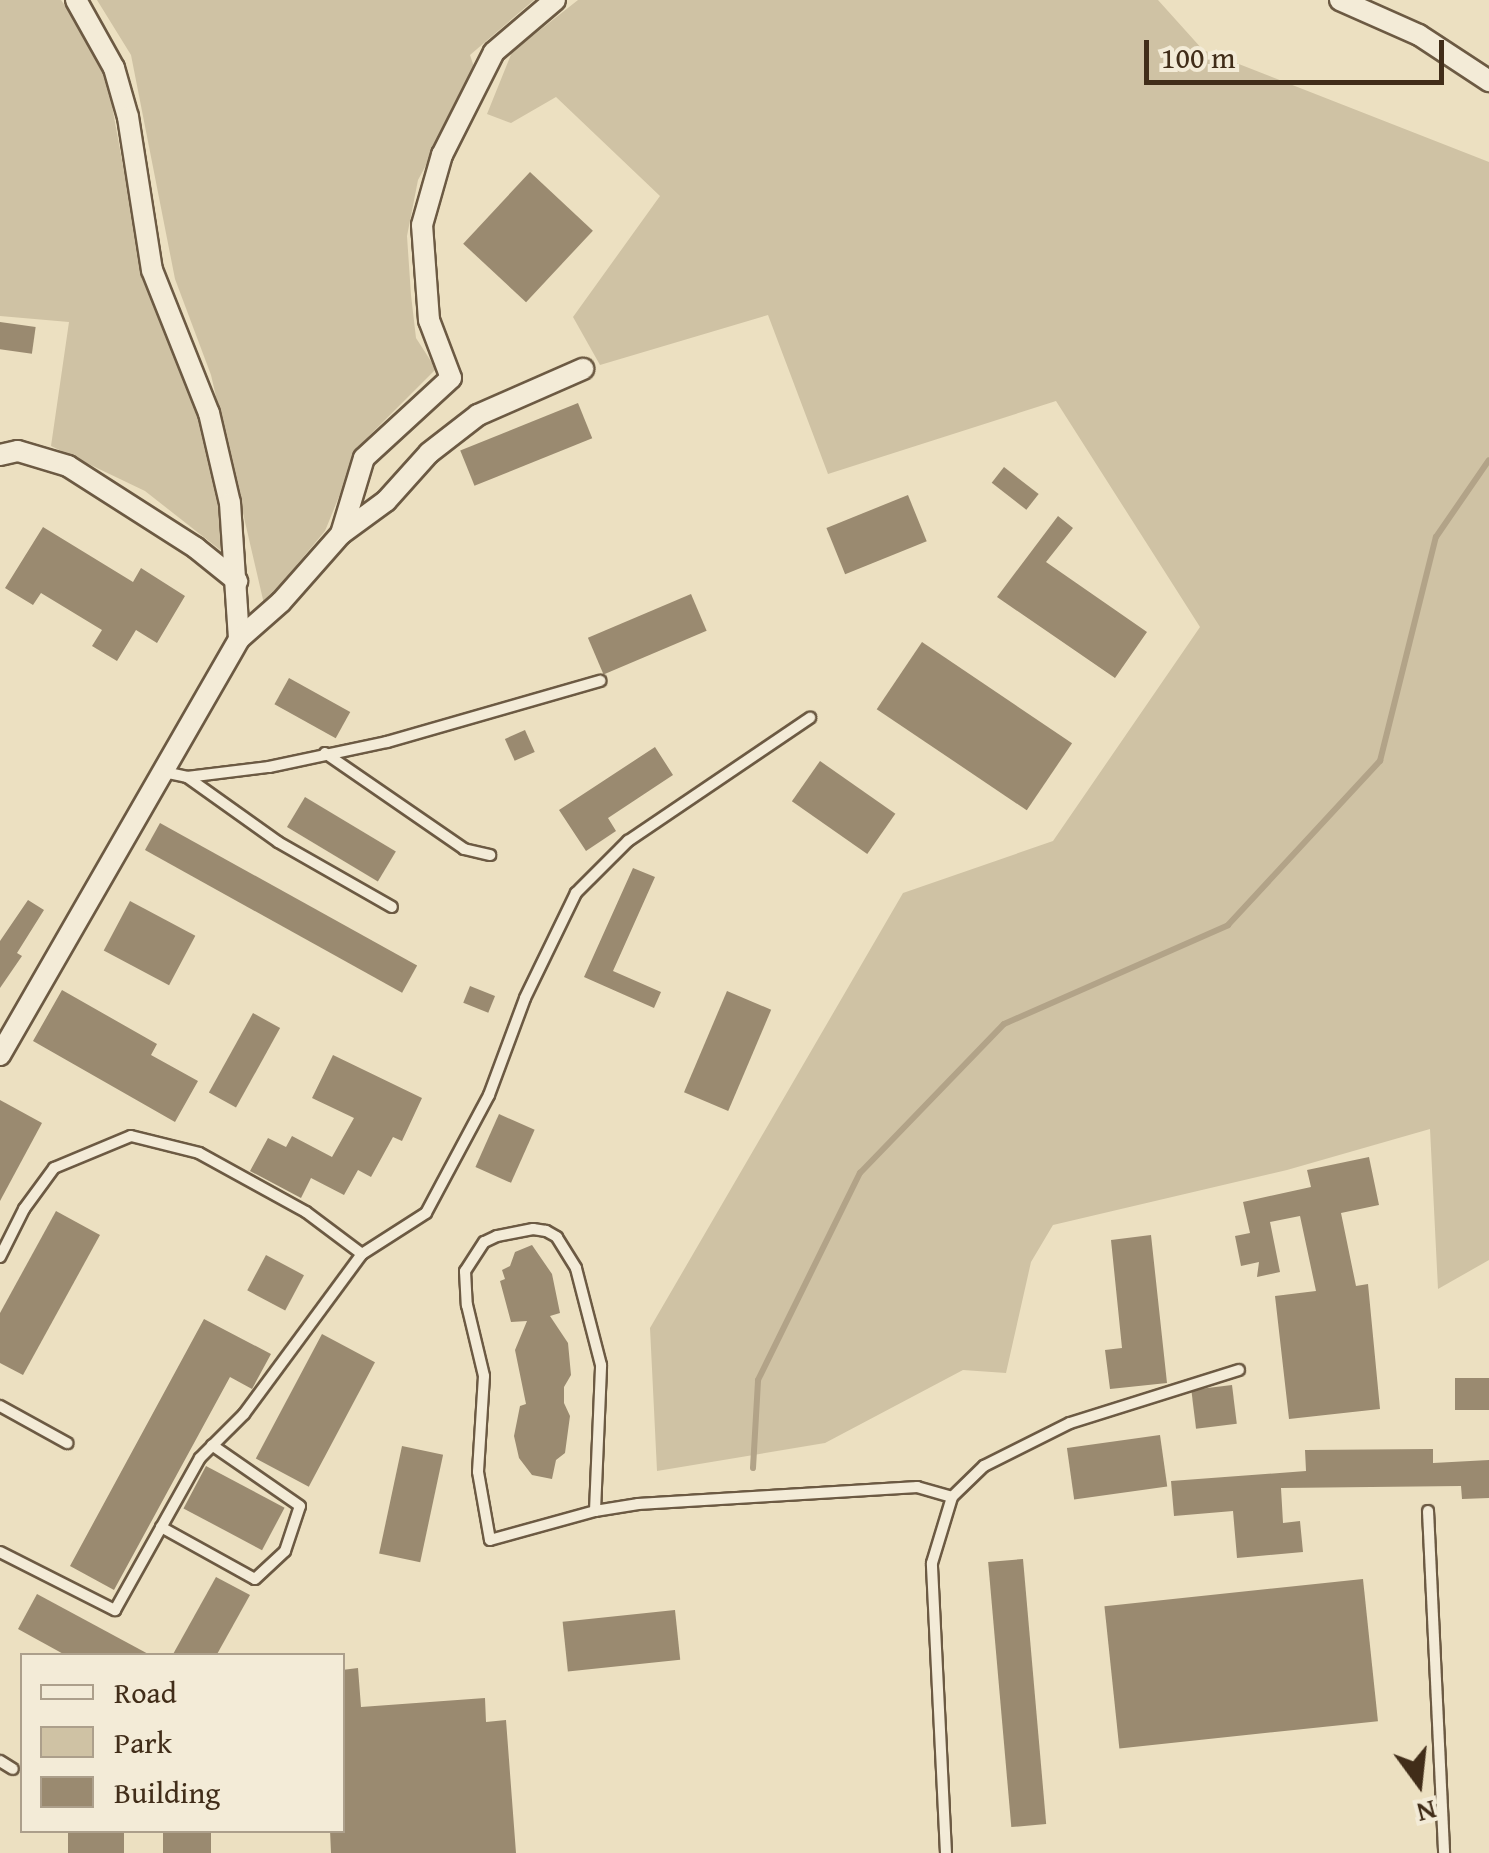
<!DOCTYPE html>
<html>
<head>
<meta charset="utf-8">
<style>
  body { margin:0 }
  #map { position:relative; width:1489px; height:1853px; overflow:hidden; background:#ece0c1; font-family:"Gentium Book Plus",serif }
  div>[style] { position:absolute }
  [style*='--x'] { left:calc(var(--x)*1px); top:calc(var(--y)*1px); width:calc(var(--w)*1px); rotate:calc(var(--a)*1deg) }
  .green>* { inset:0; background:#cfc2a4 }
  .stream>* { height:6px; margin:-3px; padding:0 3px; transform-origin:3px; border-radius:3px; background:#b2a388 }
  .building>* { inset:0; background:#9a8a70; transform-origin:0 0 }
  .roads { filter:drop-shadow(2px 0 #6c5a43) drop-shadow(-2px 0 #6c5a43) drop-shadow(0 2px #6c5a43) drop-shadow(0 -2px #6c5a43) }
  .service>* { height:10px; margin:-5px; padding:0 5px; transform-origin:5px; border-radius:5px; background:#f3ebd7 }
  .minor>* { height:20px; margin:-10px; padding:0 10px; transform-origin:10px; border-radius:10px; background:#f3ebd7 }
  span { translate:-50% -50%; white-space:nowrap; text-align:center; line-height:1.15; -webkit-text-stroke:9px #f3ebd7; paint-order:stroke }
  .legend { position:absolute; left:20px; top:1653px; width:325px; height:180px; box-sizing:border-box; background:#f3ebd7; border:2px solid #ac9f8b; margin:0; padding:12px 18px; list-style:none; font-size:30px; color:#412d19 }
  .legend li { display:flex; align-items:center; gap:20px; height:50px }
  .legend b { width:50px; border:2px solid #ac9f8b }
  .north { position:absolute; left:1369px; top:1733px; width:100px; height:100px; -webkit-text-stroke:8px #f3ebd7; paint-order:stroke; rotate:165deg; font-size:28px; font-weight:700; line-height:40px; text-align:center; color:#412d19 }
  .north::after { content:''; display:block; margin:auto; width:35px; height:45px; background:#412d19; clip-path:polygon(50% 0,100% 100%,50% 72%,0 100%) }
  .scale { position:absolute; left:1144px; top:40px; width:300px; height:45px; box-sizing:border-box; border:5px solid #412d19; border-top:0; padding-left:12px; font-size:30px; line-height:35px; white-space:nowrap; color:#412d19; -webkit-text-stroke:8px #f3ebd7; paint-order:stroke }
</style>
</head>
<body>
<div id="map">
  <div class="green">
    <i style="clip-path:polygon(0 0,61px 0,104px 62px,138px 248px,157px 311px,194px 400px,220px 503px,224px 553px,145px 491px,51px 446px,69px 322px,0 316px)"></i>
    <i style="clip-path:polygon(97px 0,534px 0,470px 55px,476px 73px,418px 180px,407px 236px,411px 295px,416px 338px,436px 369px,360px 445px,325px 531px,264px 604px,211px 375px,175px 279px,131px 55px)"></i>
    <i style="clip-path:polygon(578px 0,1158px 0,1203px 50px,1489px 162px,1489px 1260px,1438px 1289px,1430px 1129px,1287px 1170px,1053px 1225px,1031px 1262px,1006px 1373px,963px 1370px,825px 1443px,657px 1471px,650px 1328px,903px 893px,1053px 841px,1200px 627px,1056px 401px,828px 474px,768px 315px,600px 365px,573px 317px,660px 196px,556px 97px,511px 123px,487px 114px,512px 52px)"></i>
  </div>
  <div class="stream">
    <i style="--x:753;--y:1468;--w:88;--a:-86.7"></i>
    <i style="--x:758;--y:1380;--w:231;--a:-63.8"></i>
    <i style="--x:860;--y:1173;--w:207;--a:-46"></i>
    <i style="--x:1004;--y:1024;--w:245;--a:-23.8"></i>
    <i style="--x:1228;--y:925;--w:224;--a:-47.2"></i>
    <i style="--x:1380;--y:761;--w:231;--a:-76"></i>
    <i style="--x:1436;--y:537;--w:93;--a:-55.5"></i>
  </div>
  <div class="building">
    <i style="left:530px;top:172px;width:86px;height:98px;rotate:43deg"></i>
    <i style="left:0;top:322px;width:36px;height:27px;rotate:8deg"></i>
    <i style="left:578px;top:403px;width:38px;height:127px;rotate:68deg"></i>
    <i style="left:1004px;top:467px;width:44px;height:20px;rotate:38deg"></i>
    <i style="left:908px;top:495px;width:50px;height:88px;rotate:68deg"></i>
    <i style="clip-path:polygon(1058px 516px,1073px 528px,1046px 562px,1147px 632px,1115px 678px,997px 597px)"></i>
    <i style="clip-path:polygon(43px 527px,133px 582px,141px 568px,185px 596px,157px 643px,136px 630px,117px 661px,92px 646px,102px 630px,41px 593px,33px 605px,5px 588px)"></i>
    <i style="left:691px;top:594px;width:40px;height:112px;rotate:67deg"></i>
    <i style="left:922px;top:642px;width:181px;height:81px;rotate:34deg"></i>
    <i style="left:289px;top:678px;width:70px;height:30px;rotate:29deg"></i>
    <i style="left:525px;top:730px;width:24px;height:22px;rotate:66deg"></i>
    <i style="clip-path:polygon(655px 747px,673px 775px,608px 818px,616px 831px,586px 851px,559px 810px)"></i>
    <i style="left:820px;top:761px;width:92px;height:49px;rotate:35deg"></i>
    <i style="left:305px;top:797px;width:106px;height:35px;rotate:31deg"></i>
    <i style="left:160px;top:823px;width:294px;height:31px;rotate:29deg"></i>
    <i style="clip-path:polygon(633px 868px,655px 877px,613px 971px,661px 992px,654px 1008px,584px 977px)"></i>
    <i style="clip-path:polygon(28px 900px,44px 910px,17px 953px,22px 956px,0 988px,0 941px)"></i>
    <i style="left:130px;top:901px;width:74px;height:56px;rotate:28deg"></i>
    <i style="left:470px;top:986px;width:27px;height:18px;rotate:22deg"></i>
    <i style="clip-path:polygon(62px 990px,157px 1044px,151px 1055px,198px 1081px,175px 1122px,33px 1041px)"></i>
    <i style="left:727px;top:991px;width:48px;height:110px;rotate:23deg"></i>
    <i style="left:253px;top:1013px;width:31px;height:91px;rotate:29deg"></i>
    <i style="clip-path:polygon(333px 1055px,422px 1098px,402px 1141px,393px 1137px,371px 1177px,358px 1170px,344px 1195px,311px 1178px,301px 1198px,250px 1171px,268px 1138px,286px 1147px,292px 1136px,332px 1157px,354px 1118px,312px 1098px)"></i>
    <i style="clip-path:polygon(0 1100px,42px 1123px,0 1201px)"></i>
    <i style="left:499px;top:1114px;width:39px;height:58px;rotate:24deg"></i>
    <i style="clip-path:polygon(1369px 1157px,1379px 1205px,1341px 1213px,1356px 1286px,1368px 1284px,1380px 1409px,1289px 1419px,1275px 1296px,1316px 1291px,1300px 1216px,1270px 1222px,1280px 1272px,1257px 1277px,1259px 1262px,1241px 1266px,1235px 1236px,1250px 1233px,1243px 1202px,1311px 1187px,1307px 1170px)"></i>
    <i style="clip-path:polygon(56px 1211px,100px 1235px,23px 1375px,0 1363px,0 1313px)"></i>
    <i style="clip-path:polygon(1151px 1235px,1167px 1383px,1110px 1389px,1105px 1350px,1122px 1348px,1111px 1240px)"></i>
    <i style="clip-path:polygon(532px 1245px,552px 1274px,560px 1313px,550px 1316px,568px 1343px,571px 1375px,564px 1387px,564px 1403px,570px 1416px,565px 1453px,556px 1460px,552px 1479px,532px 1475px,519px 1458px,514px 1436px,520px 1406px,526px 1404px,515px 1350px,527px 1321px,511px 1322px,500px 1281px,505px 1279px,502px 1270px,510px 1266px,515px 1252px)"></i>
    <i style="left:266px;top:1255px;width:43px;height:40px;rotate:28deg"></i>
    <i style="clip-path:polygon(204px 1319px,271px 1354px,252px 1389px,230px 1377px,114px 1590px,70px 1566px)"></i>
    <i style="left:322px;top:1334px;width:60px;height:141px;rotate:28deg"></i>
    <i style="left:1489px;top:1378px;width:32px;height:34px;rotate:90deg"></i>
    <i style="left:1232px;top:1385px;width:39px;height:41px;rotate:83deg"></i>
    <i style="left:1160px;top:1435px;width:52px;height:94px;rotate:82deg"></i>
    <i style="left:402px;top:1446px;width:42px;height:110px;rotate:12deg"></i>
    <i style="clip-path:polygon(1433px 1449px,1433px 1463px,1489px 1460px,1489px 1498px,1462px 1499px,1461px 1486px,1281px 1488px,1283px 1523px,1300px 1521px,1303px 1552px,1237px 1558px,1233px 1511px,1174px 1516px,1171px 1481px,1306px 1471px,1305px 1450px)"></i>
    <i style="left:206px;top:1466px;width:89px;height:48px;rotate:28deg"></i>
    <i style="left:1023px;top:1559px;width:266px;height:35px;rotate:85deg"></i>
    <i style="clip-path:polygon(216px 1577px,250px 1595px,216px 1656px,172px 1656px)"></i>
    <i style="left:1363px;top:1579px;width:143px;height:260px;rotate:84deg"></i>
    <i style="clip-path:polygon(37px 1594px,152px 1656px,67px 1656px,18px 1629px)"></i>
    <i style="left:675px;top:1610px;width:50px;height:113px;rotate:84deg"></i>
    <i style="clip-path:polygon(358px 1668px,361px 1707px,485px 1698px,486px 1722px,506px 1720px,516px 1853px,331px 1853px,330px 1830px,342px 1830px,342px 1670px)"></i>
    <i style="left:68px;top:1830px;width:56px;height:23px"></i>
    <i style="left:163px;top:1830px;width:48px;height:23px"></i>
  </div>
  <div class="roads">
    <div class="service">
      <i style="--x:325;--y:753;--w:169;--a:34.6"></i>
      <i style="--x:464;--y:849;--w:27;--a:13"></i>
      <i style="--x:164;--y:772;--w:24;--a:12"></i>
      <i style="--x:187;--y:777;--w:83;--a:-7"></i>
      <i style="--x:269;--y:767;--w:121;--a:-12"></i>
      <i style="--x:387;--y:742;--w:222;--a:-16"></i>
      <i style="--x:187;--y:777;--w:112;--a:35.5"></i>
      <i style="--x:278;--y:842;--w:131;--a:29.7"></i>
      <i style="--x:0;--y:1257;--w:54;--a:-63.4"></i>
      <i style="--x:24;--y:1209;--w:51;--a:-53.8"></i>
      <i style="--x:54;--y:1168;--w:83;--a:-22.6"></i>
      <i style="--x:131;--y:1136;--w:70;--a:14"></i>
      <i style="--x:199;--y:1153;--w:122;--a:28.9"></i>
      <i style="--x:306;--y:1212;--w:70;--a:36.9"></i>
      <i style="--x:0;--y:1406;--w:77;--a:28.9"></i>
      <i style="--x:595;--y:1511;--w:146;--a:-87.6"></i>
      <i style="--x:601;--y:1365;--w:100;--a:-104.5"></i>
      <i style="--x:576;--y:1268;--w:36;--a:-122"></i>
      <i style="--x:557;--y:1237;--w:13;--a:-151"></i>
      <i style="--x:546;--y:1231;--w:13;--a:-171"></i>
      <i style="--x:533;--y:1229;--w:37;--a:169"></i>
      <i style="--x:497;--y:1236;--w:14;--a:155"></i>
      <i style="--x:484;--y:1242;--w:35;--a:123"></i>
      <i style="--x:465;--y:1271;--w:34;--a:87"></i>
      <i style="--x:467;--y:1305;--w:73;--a:76.5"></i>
      <i style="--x:484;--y:1376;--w:96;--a:93.6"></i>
      <i style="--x:478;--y:1472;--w:69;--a:80"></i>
      <i style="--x:490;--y:1540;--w:109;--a:-15.4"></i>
      <i style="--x:595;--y:1511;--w:44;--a:-9.2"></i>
      <i style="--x:638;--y:1504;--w:280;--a:-3.5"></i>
      <i style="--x:917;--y:1487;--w:36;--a:16"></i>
      <i style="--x:1428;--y:1511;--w:342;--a:87.3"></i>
      <i style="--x:161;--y:1527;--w:107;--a:29"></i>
      <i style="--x:255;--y:1579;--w:41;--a:-43"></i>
      <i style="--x:285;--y:1551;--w:47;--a:-71.6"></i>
      <i style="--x:300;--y:1506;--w:107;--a:-145.3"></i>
      <i style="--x:0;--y:1552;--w:129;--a:26.8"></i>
      <i style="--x:115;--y:1610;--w:174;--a:-60.8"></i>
      <i style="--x:200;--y:1458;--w:62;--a:-45"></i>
      <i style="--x:244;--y:1414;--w:199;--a:-53.6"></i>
      <i style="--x:362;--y:1254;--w:76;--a:-32.6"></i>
      <i style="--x:426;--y:1213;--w:134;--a:-61.9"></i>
      <i style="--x:489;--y:1095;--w:103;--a:-69.6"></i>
      <i style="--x:525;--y:998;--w:117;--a:-64.1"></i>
      <i style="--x:576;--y:893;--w:74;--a:-45"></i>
      <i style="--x:628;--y:841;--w:220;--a:-34.1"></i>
      <i style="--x:0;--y:1761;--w:15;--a:32"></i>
      <i style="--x:946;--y:1853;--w:290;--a:-92.8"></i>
      <i style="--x:932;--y:1563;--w:69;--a:-73.1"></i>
      <i style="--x:952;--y:1497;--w:45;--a:-44.1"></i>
      <i style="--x:984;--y:1466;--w:96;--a:-26.6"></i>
      <i style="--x:1070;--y:1423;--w:177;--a:-17.4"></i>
    </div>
    <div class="minor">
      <i style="--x:76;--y:0;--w:78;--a:60.8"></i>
      <i style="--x:114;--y:68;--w:51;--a:74.1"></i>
      <i style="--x:128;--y:117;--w:155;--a:81.1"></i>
      <i style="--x:152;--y:270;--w:154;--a:68.3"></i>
      <i style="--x:209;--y:413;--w:92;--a:76.9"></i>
      <i style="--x:230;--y:503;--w:136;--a:86.2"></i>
      <i style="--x:1340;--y:0;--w:86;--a:23.9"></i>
      <i style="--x:1419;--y:35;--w:84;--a:33.3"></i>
      <i style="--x:0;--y:455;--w:18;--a:-13"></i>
      <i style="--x:18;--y:451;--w:52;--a:16.7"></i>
      <i style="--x:68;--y:466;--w:152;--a:32.6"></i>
      <i style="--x:196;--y:548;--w:53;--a:38.8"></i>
      <i style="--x:341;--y:534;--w:79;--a:-73.2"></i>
      <i style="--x:364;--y:458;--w:118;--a:-42.6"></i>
      <i style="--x:451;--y:378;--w:62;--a:-110.8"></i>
      <i style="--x:429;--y:320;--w:95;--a:-94.2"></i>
      <i style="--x:422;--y:225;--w:73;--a:-74.1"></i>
      <i style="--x:442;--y:155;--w:115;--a:-63.2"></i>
      <i style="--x:494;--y:52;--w:80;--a:-40.4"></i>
      <i style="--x:0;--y:1055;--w:480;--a:-60.1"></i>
      <i style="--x:239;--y:639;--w:56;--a:-41.4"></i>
      <i style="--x:281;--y:602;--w:91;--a:-48.6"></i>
      <i style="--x:341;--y:534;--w:56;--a:-36.3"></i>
      <i style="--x:386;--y:501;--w:64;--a:-48.1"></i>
      <i style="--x:429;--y:453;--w:62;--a:-37.8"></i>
      <i style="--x:478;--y:415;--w:115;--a:-23.7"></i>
    </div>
  </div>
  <ul class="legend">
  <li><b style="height:12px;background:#f3ebd7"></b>Road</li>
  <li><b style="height:28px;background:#cfc2a4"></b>Park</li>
  <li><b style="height:28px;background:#9a8a70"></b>Building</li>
  </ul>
  <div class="north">N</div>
  <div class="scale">100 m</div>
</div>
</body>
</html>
